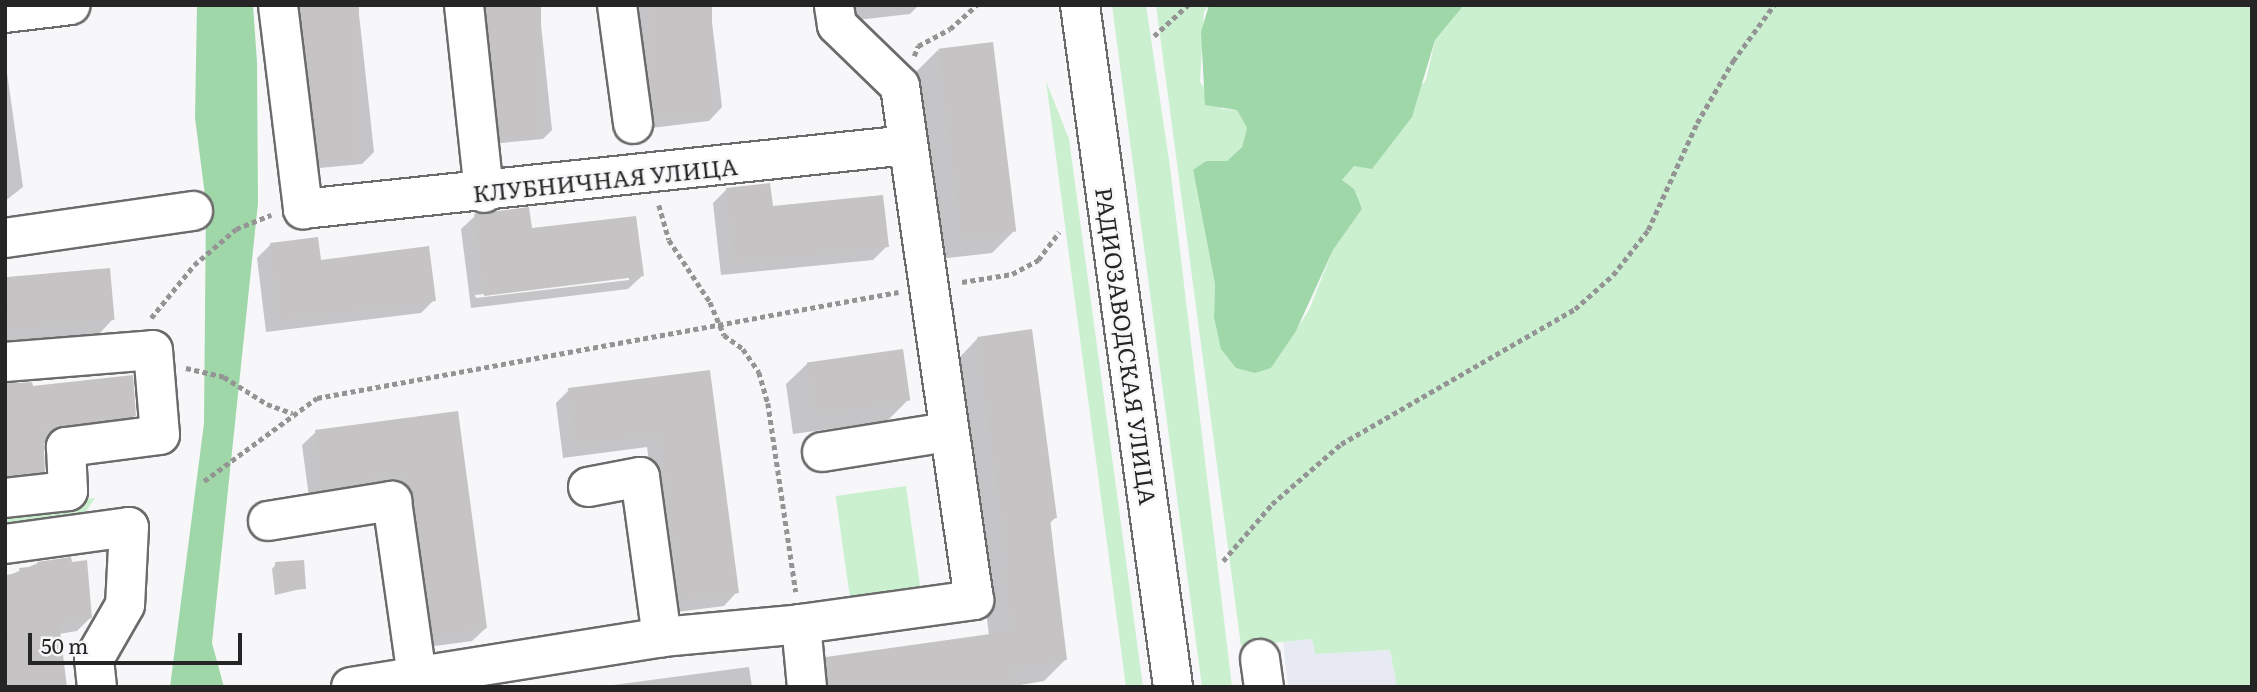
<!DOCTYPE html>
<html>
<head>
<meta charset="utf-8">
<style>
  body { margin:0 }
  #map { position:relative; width:2257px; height:692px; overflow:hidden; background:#f7f7f9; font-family:Literata,serif }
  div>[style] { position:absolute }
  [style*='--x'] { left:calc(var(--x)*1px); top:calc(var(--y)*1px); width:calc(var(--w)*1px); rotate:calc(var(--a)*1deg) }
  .built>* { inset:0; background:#e7eaf3 }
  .green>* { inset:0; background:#caf0cf; transform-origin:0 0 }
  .forest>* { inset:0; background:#a0d7a9 }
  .shadow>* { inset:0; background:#0003 }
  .building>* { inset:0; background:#c5c3c3; transform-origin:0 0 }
  .path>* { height:4.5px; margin-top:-2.25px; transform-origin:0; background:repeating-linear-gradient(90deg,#949495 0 5px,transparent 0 8.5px) }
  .roads { filter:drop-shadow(2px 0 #6b6b6c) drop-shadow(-2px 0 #6b6b6c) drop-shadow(0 2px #6b6b6c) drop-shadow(0 -2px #6b6b6c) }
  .minor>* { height:38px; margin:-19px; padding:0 19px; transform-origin:19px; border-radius:19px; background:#fff }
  span { translate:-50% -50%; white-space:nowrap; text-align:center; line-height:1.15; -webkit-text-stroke:5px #f7f7f9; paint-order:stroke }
  .street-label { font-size:23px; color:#252526 }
  .frame { position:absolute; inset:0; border:7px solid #252526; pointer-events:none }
  .scale { position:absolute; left:28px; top:633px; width:214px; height:32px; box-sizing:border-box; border:4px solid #252526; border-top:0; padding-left:9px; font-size:21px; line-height:24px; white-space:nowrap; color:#252526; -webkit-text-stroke:5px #f7f7f9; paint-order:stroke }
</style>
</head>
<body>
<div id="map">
  <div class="built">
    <i style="clip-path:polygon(1312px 639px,1315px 654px,1390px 650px,1397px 687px,1288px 687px,1283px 642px)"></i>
  </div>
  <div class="green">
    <i style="clip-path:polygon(1112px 5px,1146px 5px,1170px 167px,1232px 687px,1202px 687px)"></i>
    <i style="clip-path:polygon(1156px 5px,1209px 5px,1204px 12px,1200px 82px,1222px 109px,1237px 110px,1247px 128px,1242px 147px,1227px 161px,1206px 161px,1193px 171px,1215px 284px,1214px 317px,1271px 368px,1309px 310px,1333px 250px,1362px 209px,1342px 180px,1426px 80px,1435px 40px,1464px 5px,2252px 5px,2252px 687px,1397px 687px,1390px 650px,1315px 654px,1312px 639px,1241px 646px)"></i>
    <i style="clip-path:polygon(1046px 81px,1069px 139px,1143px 687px,1126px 687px)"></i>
    <i style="left:906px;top:486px;width:101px;height:71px;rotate:82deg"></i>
    <i style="clip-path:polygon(95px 498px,83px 516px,5px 529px,5px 506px)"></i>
  </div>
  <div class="forest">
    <i style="clip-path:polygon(197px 5px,253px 5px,257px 62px,258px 203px,212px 643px,224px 687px,170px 687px,204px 423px,206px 203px,195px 118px)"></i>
    <i style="clip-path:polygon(1209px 5px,1464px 5px,1435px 40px,1412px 117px,1372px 169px,1354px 166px,1342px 180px,1354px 189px,1362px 209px,1333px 250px,1296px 331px,1271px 368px,1255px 373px,1236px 368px,1221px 349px,1214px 317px,1215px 284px,1193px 170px,1206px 161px,1227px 161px,1242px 147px,1247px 128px,1237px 110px,1205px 105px,1201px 32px)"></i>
  </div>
  <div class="shadow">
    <i style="clip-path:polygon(297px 5px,358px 5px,374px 152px,362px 164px,309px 169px)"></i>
    <i style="clip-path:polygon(474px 5px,539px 5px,552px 130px,543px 139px,491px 144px)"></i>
    <i style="clip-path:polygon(636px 5px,710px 5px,722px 107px,709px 121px,651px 128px)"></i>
    <i style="clip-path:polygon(855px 5px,919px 5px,910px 14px,857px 20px)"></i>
    <i style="clip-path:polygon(938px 50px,1013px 232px,992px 253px,939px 259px,917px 71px)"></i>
    <i style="clip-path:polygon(5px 58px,23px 187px,5px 201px)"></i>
    <i style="clip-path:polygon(727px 189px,771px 208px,887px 246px,873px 260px,721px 275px,713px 203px)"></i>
    <i style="clip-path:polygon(evenodd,475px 216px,530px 230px,642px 276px,628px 289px,471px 308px,461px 229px,475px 216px,629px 276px,629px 280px,476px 298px,475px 295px,629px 276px)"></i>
    <i style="clip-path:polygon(270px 245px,319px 262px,434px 300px,421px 313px,266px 332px,257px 258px)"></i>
    <i style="clip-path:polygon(5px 280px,113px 319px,100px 333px,5px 342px)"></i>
    <i style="clip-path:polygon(978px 338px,1056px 517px,1049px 524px,1066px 659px,1044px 681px,1009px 687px,806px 687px,806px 680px,827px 658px,989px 636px,957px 360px)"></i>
    <i style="clip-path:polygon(808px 363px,908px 400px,887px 421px,793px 434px,786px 384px)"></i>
    <i style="clip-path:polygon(708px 372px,737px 592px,724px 606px,669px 613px,647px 447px,563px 458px,556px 403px,569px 390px)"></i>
    <i style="clip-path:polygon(5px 383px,31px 383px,31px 388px,135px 415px,118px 432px,42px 444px,43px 471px,27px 488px,5px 490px)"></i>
    <i style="clip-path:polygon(457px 413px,486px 628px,472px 641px,420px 648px,394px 486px,309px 497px,302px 445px,316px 432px)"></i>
    <i style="clip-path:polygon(38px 563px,70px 564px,90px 618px,77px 631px,59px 634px,65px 687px,5px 687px,5px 577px)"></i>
    <i style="clip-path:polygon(276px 564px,305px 588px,275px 595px,272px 569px)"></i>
    <i style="clip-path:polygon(749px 667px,752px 687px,598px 687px)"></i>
  </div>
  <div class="building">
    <i style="left:303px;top:5px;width:56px;height:155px"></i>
    <i style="left:486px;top:5px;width:55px;height:132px"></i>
    <i style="left:650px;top:5px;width:62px;height:111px"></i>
    <i style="left:993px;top:42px;width:191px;height:55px;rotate:83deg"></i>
    <i style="clip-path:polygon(770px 183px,773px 206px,883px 195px,889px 247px,734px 263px,726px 188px)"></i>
    <i style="clip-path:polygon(529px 207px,532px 228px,636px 216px,644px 276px,484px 296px,474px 214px)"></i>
    <i style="clip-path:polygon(318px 237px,321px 260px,429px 246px,436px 301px,279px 320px,270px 243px)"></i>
    <i style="left:110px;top:268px;width:52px;height:106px;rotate:85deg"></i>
    <i style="clip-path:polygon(1032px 329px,1057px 518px,1050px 519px,1067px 660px,1011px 667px,1014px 685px,999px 687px,829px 687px,826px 657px,1012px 631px,1004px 566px,1008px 565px,977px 337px)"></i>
    <i style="left:903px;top:349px;width:52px;height:97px;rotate:82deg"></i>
    <i style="clip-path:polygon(710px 370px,739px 593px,682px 600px,660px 434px,575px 445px,568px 388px)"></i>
    <i style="clip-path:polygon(133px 375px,136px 416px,43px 430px,45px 472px,5px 476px,5px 384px,32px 382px,33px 386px)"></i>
    <i style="clip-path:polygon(458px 411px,487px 628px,433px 635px,407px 474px,322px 485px,315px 430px)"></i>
    <i style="clip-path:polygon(71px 557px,72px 562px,87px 560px,92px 618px,59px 623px,67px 687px,9px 687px,5px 575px,20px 573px,19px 568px,38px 566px,37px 562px)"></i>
    <i style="left:304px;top:560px;width:29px;height:29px;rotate:86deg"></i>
  </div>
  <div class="path">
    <i style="--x:1154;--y:36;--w:46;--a:-42.4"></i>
    <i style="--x:914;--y:56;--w:11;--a:-68"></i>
    <i style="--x:918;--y:46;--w:36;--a:-28"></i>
    <i style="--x:950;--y:29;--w:36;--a:-42"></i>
    <i style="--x:659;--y:205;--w:36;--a:74"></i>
    <i style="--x:669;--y:240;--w:74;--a:56.5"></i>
    <i style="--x:710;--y:302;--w:36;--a:67"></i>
    <i style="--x:724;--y:335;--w:24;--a:36"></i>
    <i style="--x:743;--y:349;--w:28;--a:55"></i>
    <i style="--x:759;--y:372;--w:32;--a:74"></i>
    <i style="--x:768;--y:403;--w:191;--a:81.6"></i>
    <i style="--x:962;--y:282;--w:51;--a:-9.1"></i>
    <i style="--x:1012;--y:274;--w:30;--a:-28"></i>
    <i style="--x:1038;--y:260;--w:35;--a:-53"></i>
    <i style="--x:151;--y:318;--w:68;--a:-50.9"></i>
    <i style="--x:194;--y:265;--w:55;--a:-40.6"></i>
    <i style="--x:236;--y:229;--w:38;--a:-22"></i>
    <i style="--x:186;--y:368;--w:39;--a:13"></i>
    <i style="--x:224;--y:377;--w:51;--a:32.1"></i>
    <i style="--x:267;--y:404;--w:27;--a:20"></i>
    <i style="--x:204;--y:481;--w:140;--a:-36.3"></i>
    <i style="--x:317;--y:398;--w:591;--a:-10.34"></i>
    <i style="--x:1223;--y:561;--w:75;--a:-49.3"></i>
    <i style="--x:1272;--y:504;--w:91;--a:-41"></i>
    <i style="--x:1341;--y:444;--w:270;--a:-30"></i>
    <i style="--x:1575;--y:309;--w:51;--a:-41.8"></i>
    <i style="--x:1613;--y:275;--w:57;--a:-52.1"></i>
    <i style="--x:1648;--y:230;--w:118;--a:-65.4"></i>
    <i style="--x:1697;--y:123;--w:72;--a:-59.9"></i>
    <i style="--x:1733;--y:61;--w:69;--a:-53.8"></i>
  </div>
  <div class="roads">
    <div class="minor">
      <i style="--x:278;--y:5;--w:206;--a:83"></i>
      <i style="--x:303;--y:209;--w:608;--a:-6.04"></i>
      <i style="--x:464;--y:5;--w:189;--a:83.9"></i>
      <i style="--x:617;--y:5;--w:120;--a:82.3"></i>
      <i style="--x:1080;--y:5;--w:688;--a:82.23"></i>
      <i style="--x:5;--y:13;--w:66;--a:-6.9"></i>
      <i style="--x:5;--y:238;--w:190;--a:-8.2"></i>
      <i style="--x:5;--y:362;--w:148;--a:-4.6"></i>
      <i style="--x:153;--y:350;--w:85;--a:85.3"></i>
      <i style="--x:160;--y:435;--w:95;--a:172.7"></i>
      <i style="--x:66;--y:447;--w:44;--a:87.4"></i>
      <i style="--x:68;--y:491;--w:63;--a:173.7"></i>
      <i style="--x:822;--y:452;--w:127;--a:-9.1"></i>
      <i style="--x:588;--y:487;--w:53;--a:-10.9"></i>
      <i style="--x:640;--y:477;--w:162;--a:82.2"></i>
      <i style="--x:268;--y:521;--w:126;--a:-9.2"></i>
      <i style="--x:392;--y:501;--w:178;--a:81.9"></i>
      <i style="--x:5;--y:544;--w:125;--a:-7.8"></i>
      <i style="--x:129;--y:527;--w:78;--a:92.9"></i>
      <i style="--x:125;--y:605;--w:62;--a:119.9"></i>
      <i style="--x:94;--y:659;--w:28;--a:84"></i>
      <i style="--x:801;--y:624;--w:63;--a:84.6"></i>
      <i style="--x:1260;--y:659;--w:28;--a:82"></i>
      <i style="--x:351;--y:687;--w:315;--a:-9.1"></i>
      <i style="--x:662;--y:637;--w:140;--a:-5.3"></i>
      <i style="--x:801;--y:624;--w:175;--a:-7.9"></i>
      <i style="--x:974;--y:600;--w:519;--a:-98.19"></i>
      <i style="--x:900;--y:86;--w:88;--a:-135.9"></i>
      <i style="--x:837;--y:25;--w:20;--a:-99"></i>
    </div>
  </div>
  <div class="street-label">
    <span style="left:605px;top:179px;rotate:-6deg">КЛУБНИЧНАЯ УЛИЦА</span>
    <span style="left:1127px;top:346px;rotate:82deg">РАДИОЗАВОДСКАЯ УЛИЦА</span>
  </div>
  <div class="frame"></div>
  <div class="scale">50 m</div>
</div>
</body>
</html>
